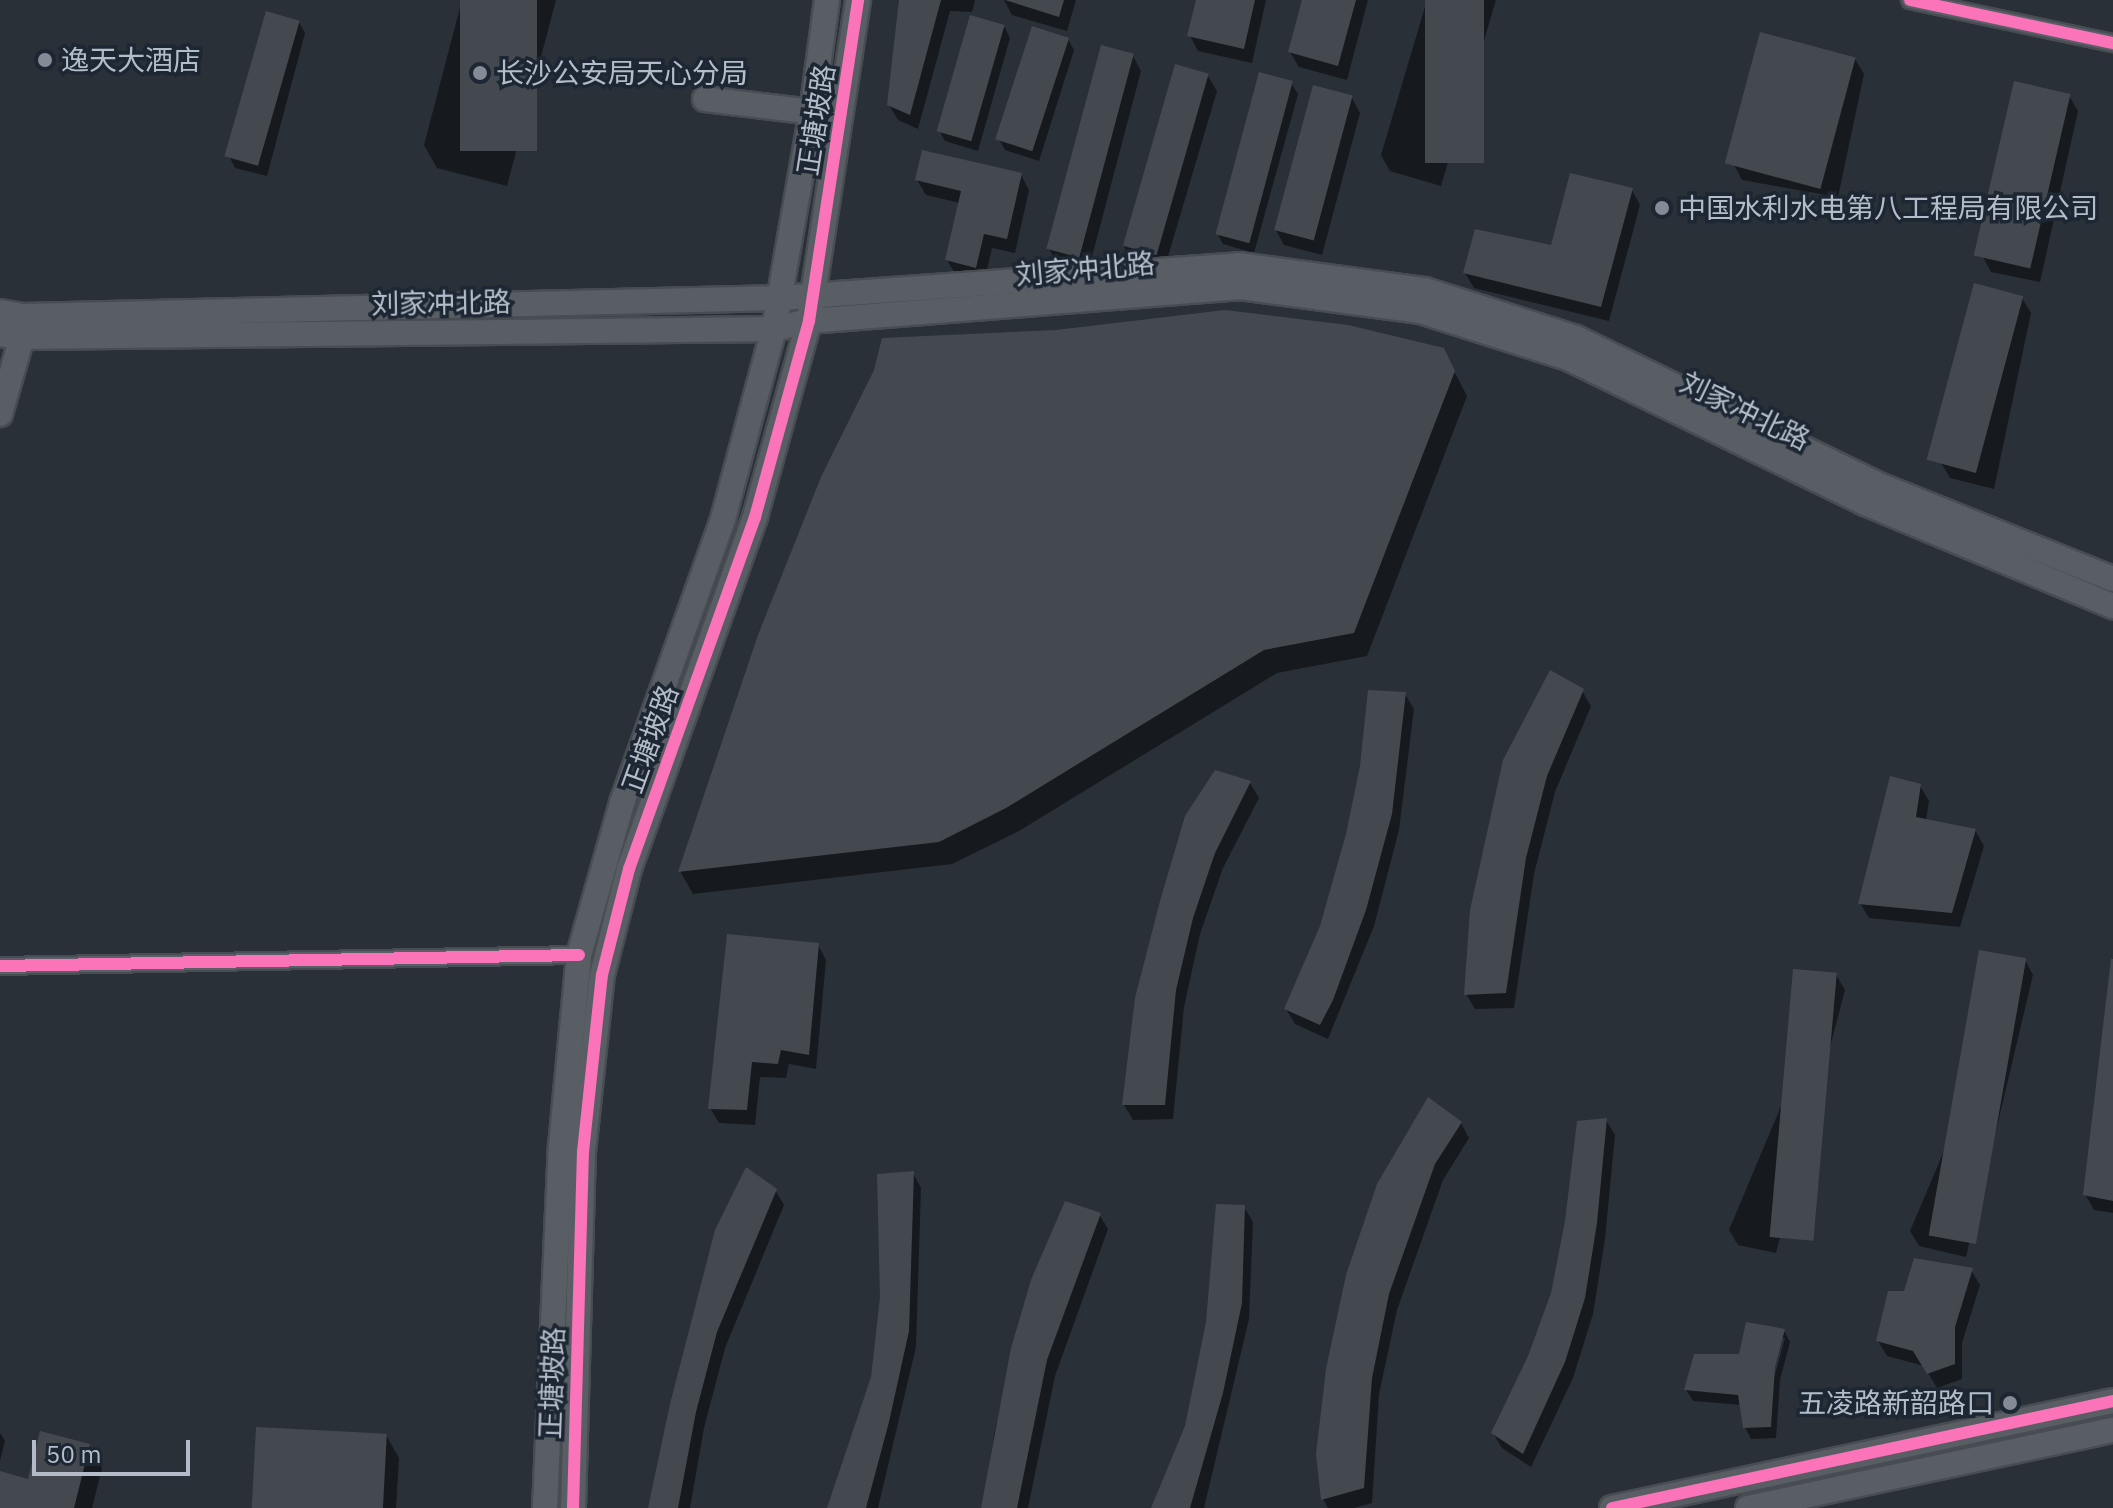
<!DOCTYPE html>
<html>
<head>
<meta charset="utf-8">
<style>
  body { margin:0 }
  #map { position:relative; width:2113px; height:1508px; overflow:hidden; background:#2a3038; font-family:"IBM Plex Sans","Noto Sans SC",sans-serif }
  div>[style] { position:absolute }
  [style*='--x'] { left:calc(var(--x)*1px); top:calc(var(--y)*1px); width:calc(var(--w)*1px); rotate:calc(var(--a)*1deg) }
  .shadow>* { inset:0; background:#0007 }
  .building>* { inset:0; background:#444950; transform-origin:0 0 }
  .roads { filter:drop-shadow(2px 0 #484c53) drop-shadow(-2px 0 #484c53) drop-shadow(0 2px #484c53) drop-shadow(0 -2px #484c53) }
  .street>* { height:16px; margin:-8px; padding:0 8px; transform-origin:8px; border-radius:8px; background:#5a5e66 }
  .secondary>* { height:24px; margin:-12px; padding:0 12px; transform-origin:12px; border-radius:12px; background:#595d64 }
  .cycleway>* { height:12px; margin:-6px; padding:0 6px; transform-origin:6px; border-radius:6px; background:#fb73b8 }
  .dots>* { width:22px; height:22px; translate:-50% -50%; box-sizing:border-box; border:4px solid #1d2633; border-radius:50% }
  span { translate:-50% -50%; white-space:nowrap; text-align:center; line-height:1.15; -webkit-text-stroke:7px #1d2633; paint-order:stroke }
  .poi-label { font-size:28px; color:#b4bcc9 }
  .left { translate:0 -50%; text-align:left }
  .right { translate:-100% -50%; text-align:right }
  .street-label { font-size:28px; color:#b4bcc9 }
  .scale { position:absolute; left:32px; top:1440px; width:158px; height:36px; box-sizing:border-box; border:4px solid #b4bcc9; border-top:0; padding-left:10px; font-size:24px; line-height:28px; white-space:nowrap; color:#b4bcc9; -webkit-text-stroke:6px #1d2633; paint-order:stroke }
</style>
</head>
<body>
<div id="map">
  <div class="shadow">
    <i style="clip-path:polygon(462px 0,556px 0,507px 186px,437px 168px,424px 145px)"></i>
    <i style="clip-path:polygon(901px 0,975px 0,972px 12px,950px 11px,918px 129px,898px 120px,889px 105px)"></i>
    <i style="clip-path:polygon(1004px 0,1076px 0,1067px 31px,1012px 15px)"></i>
    <i style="clip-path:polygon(1198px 0,1266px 0,1252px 63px,1198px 51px,1190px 36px)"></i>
    <i style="clip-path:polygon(1304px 0,1368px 0,1347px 80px,1299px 67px,1290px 52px)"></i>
    <i style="clip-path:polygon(1427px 0,1496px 0,1441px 186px,1390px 171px,1381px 155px)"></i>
    <i style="clip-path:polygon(299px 22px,305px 33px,267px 176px,235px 168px,229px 156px)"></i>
    <i style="clip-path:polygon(1004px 26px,1010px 38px,978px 151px,945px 141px,939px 130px)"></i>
    <i style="clip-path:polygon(1068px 39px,1074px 50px,1039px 161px,1005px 150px,999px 139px)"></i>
    <i style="clip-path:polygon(1133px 56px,1141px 71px,1088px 272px,1058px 264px,1049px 249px)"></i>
    <i style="clip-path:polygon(1855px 59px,1864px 74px,1838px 197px,1742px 180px,1734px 165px)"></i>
    <i style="clip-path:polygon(1208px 76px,1217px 91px,1164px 270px,1132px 260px,1123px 245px)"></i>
    <i style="clip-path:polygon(1291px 83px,1298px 94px,1254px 253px,1223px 244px,1217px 233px)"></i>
    <i style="clip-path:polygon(2069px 96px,2078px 111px,2040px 282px,1991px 272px,1983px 257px)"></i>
    <i style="clip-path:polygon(1352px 98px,1360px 113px,1322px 255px,1284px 245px,1276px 230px)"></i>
    <i style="clip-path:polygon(1021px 175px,1029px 190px,1015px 253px,992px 248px,984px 282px,956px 275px,947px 260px,960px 203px,926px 195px,917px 180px)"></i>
    <i style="clip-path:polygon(1632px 190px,1640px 205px,1609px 321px,1474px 288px,1465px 273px,1552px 248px)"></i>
    <i style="clip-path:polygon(2022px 298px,2031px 313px,1994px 489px,1950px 478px,1941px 463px)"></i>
    <i style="clip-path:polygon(1056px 332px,1443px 350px,1467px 396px,1367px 656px,1277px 673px,1019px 831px,952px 864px,693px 894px,680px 871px)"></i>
    <i style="clip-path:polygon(1582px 691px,1591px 706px,1555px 792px,1534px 874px,1514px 1008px,1475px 1009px,1466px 994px,1472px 910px)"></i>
    <i style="clip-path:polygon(1405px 694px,1414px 709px,1399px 830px,1374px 926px,1328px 1039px,1295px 1024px,1286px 1009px,1322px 927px)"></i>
    <i style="clip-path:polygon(1216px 773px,1250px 783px,1259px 798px,1223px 868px,1200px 934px,1184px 1007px,1173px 1119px,1133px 1120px,1124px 1105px)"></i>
    <i style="clip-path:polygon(1920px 786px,1929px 801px,1926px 821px,1975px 830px,1984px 846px,1960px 927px,1869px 918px,1860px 903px)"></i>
    <i style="clip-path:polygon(818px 945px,826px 960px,816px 1069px,789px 1064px,786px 1078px,760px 1077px,755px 1125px,719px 1123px,710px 1108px)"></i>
    <i style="clip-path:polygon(2113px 959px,2113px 1213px,2094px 1210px,2085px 1194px)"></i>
    <i style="clip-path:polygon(2025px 960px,2033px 975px,1966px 1257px,1919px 1246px,1910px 1231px)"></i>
    <i style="clip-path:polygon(1836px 975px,1845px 990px,1776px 1253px,1738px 1245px,1729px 1230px)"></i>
    <i style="clip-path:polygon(1606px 1120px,1615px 1135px,1605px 1239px,1593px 1314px,1573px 1378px,1531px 1467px,1502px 1448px,1493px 1433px,1530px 1357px,1553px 1293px)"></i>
    <i style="clip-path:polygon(1461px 1123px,1469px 1138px,1443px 1180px,1397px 1310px,1379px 1394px,1372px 1503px,1354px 1508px,1328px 1508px,1323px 1499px,1348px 1275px)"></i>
    <i style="clip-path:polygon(747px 1170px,775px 1190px,784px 1205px,725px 1348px,704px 1428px,690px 1508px,650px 1508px)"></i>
    <i style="clip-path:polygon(913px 1173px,921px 1188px,916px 1347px,878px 1508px,829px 1508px,873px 1377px)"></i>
    <i style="clip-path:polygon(1244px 1207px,1253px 1222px,1249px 1319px,1204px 1508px,1153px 1508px,1187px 1426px)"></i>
    <i style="clip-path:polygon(1099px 1214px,1108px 1229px,1055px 1376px,1028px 1508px,983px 1508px,994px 1436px,1013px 1348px)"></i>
    <i style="clip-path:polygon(1971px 1270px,1980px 1285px,1962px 1343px,1962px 1379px,1937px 1388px,1924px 1366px,1887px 1356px,1878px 1341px,1905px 1293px)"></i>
    <i style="clip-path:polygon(evenodd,1784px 1331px,1790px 1342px,1780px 1380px,1776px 1438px,1751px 1439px,1745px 1427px,1742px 1405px,1693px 1401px,1686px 1390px,1784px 1331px,1781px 1338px,1785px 1338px,1774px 1378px,1770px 1376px,1781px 1338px)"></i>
    <i style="clip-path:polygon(0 1433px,5px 1441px,0 1461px)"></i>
    <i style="clip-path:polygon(386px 1435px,399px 1458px,396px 1508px,254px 1508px)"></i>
    <i style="clip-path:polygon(89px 1445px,102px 1468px,92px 1508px,0 1508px,0 1474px,30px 1481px)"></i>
  </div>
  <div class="building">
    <i style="left:460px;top:0;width:77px;height:151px"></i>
    <i style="clip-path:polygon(899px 0,941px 0,910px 115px,887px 105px)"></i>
    <i style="clip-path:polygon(1005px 0,1064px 0,1059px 17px)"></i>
    <i style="clip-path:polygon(1196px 0,1255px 0,1244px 49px,1187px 36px)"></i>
    <i style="clip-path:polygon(1302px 0,1356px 0,1338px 66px,1288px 52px)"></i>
    <i style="left:1425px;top:0;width:59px;height:163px"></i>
    <i style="left:266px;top:11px;width:35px;height:151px;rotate:16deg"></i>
    <i style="left:970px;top:15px;width:36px;height:121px;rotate:16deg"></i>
    <i style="left:1032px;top:26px;width:39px;height:119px;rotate:18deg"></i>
    <i style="left:1760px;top:32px;width:99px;height:136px;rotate:15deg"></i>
    <i style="left:1101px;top:45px;width:34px;height:211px;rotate:15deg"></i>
    <i style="left:1175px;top:64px;width:35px;height:189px;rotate:16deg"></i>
    <i style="left:1259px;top:72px;width:35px;height:168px;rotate:15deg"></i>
    <i style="left:2014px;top:81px;width:58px;height:179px;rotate:13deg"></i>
    <i style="left:1313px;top:85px;width:41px;height:150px;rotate:15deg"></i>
    <i style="clip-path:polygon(922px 150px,1022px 173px,1007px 239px,984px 234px,976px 268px,945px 260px,961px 191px,915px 180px)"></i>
    <i style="clip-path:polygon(1570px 173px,1633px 188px,1601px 307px,1463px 273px,1475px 229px,1551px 245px)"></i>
    <i style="left:1974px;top:283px;width:51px;height:183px;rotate:15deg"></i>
    <i style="clip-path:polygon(1225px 310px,1348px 325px,1444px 348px,1455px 371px,1354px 633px,1264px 650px,1006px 808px,939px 842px,678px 872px,758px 635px,821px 477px,874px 370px,882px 338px,1056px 330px)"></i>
    <i style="clip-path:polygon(1550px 670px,1584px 689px,1547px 776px,1526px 858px,1506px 993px,1464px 995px,1470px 910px,1503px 760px)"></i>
    <i style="clip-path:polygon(1368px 690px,1406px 692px,1392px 814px,1366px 910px,1333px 1000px,1320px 1025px,1284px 1009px,1320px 926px,1346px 834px,1360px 766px)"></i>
    <i style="clip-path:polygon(1215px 770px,1251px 781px,1215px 853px,1193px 918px,1176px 990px,1165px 1105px,1122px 1105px,1135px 998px,1160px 901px,1185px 816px)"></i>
    <i style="clip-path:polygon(1890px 776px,1921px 784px,1916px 817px,1976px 829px,1952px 913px,1858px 904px)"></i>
    <i style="clip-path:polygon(727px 934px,819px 943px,809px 1055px,781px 1050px,778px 1064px,752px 1062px,747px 1110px,708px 1109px)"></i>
    <i style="left:1979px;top:950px;width:48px;height:290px;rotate:10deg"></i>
    <i style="clip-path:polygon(2111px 959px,2113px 959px,2113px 1201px,2083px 1195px)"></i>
    <i style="left:1793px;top:969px;width:44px;height:269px;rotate:5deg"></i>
    <i style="clip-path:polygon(1428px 1097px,1462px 1122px,1435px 1164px,1389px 1294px,1372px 1378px,1364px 1488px,1321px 1500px,1316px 1454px,1326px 1369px,1346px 1275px,1377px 1184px)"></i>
    <i style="clip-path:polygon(1607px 1118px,1597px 1223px,1585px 1298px,1565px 1362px,1523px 1454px,1491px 1433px,1528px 1356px,1551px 1293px,1565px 1221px,1577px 1121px)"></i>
    <i style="clip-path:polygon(746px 1167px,777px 1189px,717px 1332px,696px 1412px,678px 1508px,648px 1508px,670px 1404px,715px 1230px)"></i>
    <i style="clip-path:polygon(914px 1171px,909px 1331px,889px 1422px,866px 1508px,827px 1508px,871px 1377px,880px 1297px,877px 1174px)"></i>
    <i style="clip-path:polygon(1065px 1201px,1101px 1213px,1047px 1360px,1017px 1508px,981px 1508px,1011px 1348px,1031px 1280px)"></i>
    <i style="clip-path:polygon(1216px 1204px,1245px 1205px,1242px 1303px,1223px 1393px,1190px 1508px,1151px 1508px,1185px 1426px,1206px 1322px)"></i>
    <i style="clip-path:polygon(1914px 1258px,1973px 1268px,1955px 1327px,1955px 1364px,1927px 1374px,1913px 1351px,1876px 1341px,1888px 1291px,1904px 1291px)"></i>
    <i style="clip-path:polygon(1746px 1322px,1785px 1329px,1775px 1367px,1771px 1427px,1743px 1428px,1738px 1395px,1684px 1390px,1694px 1354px,1739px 1354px)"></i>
    <i style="left:256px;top:1427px;width:131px;height:81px;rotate:3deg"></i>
    <i style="clip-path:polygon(40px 1431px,90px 1444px,74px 1508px,0 1508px,0 1471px,28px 1479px)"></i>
  </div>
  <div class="roads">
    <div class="street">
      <i style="--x:1910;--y:0;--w:208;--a:12"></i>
      <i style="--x:0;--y:966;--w:579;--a:-1.09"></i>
    </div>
    <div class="secondary">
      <i style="--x:705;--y:99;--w:108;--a:6.9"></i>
      <i style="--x:0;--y:312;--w:23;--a:10"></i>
      <i style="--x:23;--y:316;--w:757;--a:-1.36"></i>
      <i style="--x:780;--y:298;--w:460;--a:-4.1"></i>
      <i style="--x:1239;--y:265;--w:188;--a:7.7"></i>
      <i style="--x:1425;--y:290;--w:158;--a:17.6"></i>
      <i style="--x:1576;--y:338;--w:331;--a:25.9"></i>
      <i style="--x:1874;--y:483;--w:258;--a:21.9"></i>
      <i style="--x:0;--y:334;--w:22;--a:8"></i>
      <i style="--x:22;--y:337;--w:752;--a:-0.61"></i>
      <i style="--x:774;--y:329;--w:36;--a:-13"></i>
      <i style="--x:809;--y:321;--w:431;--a:-4.5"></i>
      <i style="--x:1239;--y:287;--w:183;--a:7.6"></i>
      <i style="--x:1420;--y:311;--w:155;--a:17.6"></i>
      <i style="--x:1568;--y:358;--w:331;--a:26"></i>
      <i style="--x:1865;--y:503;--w:269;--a:22.6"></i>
      <i style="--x:0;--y:414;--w:80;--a:-74.1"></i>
      <i style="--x:545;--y:1508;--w:362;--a:-87.5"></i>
      <i style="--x:561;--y:1146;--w:192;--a:-84.6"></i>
      <i style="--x:579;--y:955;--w:158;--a:-74.2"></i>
      <i style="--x:622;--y:803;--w:301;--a:-70.4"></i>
      <i style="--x:723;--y:519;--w:197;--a:-75"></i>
      <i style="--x:774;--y:329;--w:220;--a:-80.1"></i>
      <i style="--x:812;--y:112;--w:113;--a:-82.4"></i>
      <i style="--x:573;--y:1508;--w:356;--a:-88.4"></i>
      <i style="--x:583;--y:1152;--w:178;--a:-83.9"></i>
      <i style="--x:602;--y:975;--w:109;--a:-75.7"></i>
      <i style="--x:629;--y:869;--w:374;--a:-70.3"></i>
      <i style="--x:755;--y:517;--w:203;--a:-74.6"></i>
      <i style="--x:809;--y:321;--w:325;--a:-81.3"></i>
      <i style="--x:1612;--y:1508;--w:512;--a:-12.06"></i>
      <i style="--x:1748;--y:1508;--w:373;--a:-12.1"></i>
    </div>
  </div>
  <div class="cycleway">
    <i style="--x:1910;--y:0;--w:208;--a:12"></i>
    <i style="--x:0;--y:966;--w:579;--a:-1.09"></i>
    <i style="--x:573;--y:1508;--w:356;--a:-88.4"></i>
    <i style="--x:583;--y:1152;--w:178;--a:-83.9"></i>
    <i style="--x:602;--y:975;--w:109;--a:-75.7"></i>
    <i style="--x:629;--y:869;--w:374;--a:-70.3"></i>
    <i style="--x:755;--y:517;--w:203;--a:-74.6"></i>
    <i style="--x:809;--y:321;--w:325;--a:-81.3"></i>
    <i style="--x:1612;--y:1508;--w:512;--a:-12.06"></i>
  </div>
  <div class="dots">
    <i style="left:45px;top:60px;background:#848b96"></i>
    <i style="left:480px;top:73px;background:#848b96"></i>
    <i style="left:1662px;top:208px;background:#848b96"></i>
    <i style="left:2010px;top:1403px;background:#848b96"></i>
  </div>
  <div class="poi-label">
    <span class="left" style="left:61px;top:60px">逸天大酒店</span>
    <span class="left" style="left:496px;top:73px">长沙公安局天心分局</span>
    <span class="left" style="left:1678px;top:208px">中国水利水电第八工程局有限公司</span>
    <span class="right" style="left:1994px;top:1403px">五凌路新韶路口</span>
  </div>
  <div class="street-label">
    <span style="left:816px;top:120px;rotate:-81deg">正塘坡路</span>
    <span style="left:1085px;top:269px;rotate:-5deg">刘家冲北路</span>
    <span style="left:441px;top:303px;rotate:-1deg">刘家冲北路</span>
    <span style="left:1745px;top:411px;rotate:26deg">刘家冲北路</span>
    <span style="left:650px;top:739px;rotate:-70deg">正塘坡路</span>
    <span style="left:552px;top:1383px;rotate:-88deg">正塘坡路</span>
  </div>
  <div class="scale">50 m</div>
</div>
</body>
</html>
